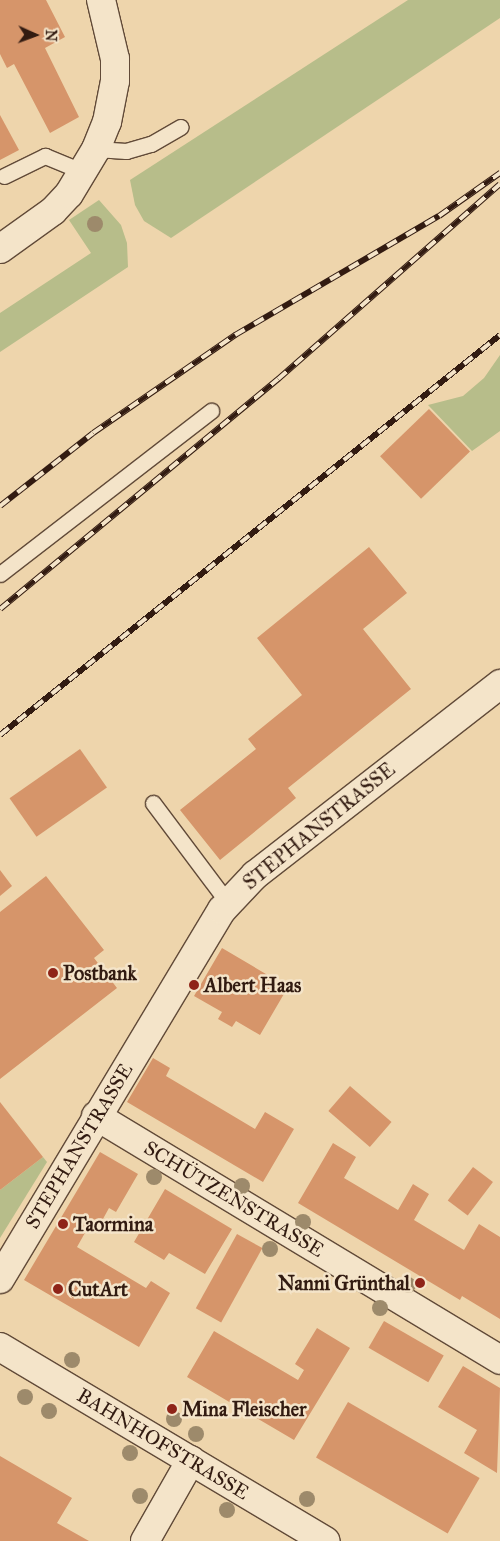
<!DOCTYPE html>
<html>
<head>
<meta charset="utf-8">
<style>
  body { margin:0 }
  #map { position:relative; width:500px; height:1541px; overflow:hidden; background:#eed5ac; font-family:"IM FELL Great Primer",serif }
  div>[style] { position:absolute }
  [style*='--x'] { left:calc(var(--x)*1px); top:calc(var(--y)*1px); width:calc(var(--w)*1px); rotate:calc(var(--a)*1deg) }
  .green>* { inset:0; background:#b7bd8a }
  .building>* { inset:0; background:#d6956a; transform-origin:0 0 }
  .roads { filter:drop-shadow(1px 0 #614a38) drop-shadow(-1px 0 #614a38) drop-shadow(0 1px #614a38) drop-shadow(0 -1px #614a38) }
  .lane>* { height:15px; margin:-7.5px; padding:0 7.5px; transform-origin:7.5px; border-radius:7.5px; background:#f4e4c9 }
  .street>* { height:28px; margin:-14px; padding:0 14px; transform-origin:14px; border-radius:14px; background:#f4e4c9 }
  .rail>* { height:5.5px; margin-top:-2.75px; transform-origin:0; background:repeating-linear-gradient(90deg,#f4e4c9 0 11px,#321b11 0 22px); box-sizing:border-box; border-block:1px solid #321b11 }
  .trees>* { width:16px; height:16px; margin:-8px; border-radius:50%; background:#9d8a6b }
  .dots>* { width:14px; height:14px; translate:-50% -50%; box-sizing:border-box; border:2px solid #f4e4c9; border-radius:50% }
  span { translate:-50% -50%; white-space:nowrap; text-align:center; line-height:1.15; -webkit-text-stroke:5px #f4e4c9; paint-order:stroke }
  .street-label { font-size:20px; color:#321b11 }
  .poi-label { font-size:20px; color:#321b11; font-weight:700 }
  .left { translate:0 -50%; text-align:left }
  .right { translate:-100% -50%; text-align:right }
  .north { position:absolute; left:10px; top:10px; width:50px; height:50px; -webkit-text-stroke:4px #f4e4c9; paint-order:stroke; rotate:92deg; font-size:14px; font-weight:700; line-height:20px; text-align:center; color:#321b11 }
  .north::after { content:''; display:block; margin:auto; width:18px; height:22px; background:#321b11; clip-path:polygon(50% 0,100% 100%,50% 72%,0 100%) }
</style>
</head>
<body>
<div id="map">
  <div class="green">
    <i style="clip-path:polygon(408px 0,500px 0,500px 18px,171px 238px,144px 221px,135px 205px,130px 180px)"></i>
    <i style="clip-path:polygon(99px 200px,121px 225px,127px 243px,128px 267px,0 352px,0 313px,91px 253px,69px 220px)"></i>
    <i style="clip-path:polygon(500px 355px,500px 431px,472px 451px,428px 405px,463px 396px,484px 378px)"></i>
    <i style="clip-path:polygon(43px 1157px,47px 1162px,0 1238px,0 1190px)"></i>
  </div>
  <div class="building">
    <i style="clip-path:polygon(0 0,46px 0,65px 37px,45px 48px,79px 117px,50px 133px,14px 64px,7px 68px,0 54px)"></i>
    <i style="clip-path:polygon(0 115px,19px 150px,0 160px)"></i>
    <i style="left:429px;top:409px;width:59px;height:68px;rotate:46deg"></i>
    <i style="clip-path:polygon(369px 547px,407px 593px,363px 629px,411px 689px,288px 788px,296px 798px,220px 860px,180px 810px,256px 749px,248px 739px,302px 695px,257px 638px)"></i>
    <i style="left:80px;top:749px;width:47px;height:86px;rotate:55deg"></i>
    <i style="clip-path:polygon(0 870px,12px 886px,0 896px)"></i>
    <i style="clip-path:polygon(46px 876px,104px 950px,94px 958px,117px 988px,0 1079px,0 912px)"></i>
    <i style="clip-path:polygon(222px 948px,288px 987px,260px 1035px,236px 1021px,232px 1027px,218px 1019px,222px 1012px,194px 996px)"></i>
    <i style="clip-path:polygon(153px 1058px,170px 1068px,166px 1076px,255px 1129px,265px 1112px,294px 1129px,263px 1182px,127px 1102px)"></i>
    <i style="left:350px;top:1086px;width:55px;height:33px;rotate:41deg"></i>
    <i style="clip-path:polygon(0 1102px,43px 1157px,0 1190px)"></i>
    <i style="clip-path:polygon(333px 1143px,356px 1157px,344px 1178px,398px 1210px,413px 1184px,429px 1194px,414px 1220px,464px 1250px,479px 1224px,500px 1237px,500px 1319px,462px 1296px,460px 1300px,298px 1203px)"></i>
    <i style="clip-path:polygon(100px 1152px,138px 1174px,116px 1212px,109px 1208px,98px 1228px,90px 1224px,77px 1247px,146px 1288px,151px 1281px,170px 1293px,139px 1347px,24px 1280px)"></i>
    <i style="left:473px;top:1167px;width:25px;height:42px;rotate:37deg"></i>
    <i style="clip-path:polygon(165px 1189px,232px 1229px,205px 1274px,169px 1253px,164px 1260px,134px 1242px)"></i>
    <i style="left:237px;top:1234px;width:29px;height:85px;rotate:29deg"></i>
    <i style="left:384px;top:1321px;width:69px;height:31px;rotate:30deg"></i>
    <i style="clip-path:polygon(317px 1328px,350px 1348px,294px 1440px,187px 1377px,214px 1331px,298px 1380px,304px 1370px,295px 1364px)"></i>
    <i style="clip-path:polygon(463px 1366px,500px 1388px,497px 1473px,464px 1453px,477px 1430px,438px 1407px)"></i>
    <i style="left:348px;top:1402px;width:152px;height:64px;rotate:30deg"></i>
    <i style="clip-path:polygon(0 1456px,72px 1498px,57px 1523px,89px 1541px,0 1541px)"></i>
  </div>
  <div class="roads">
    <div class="lane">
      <i style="--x:96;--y:149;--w:30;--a:4"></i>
      <i style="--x:126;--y:151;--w:26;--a:-16"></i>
      <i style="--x:151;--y:144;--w:34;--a:-30"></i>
      <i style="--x:4;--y:176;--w:46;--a:-26"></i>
      <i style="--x:45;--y:156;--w:42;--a:22.3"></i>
      <i style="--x:0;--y:574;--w:267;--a:-37.7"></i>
      <i style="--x:153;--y:803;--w:125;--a:53.1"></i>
    </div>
    <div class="street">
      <i style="--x:0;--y:249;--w:65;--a:-35.6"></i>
      <i style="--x:53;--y:211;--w:23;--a:-47"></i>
      <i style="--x:69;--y:194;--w:52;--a:-59"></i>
      <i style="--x:96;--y:149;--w:29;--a:-68"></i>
      <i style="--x:107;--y:122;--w:42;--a:-79"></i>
      <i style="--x:115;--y:81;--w:22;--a:-90"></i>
      <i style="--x:115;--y:59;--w:61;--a:-103.3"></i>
      <i style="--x:96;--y:1116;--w:472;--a:31.1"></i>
      <i style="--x:0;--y:1279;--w:431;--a:-59"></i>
      <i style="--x:222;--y:910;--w:48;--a:-46.7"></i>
      <i style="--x:255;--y:875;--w:311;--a:-37.9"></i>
      <i style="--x:0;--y:1347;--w:379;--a:30.8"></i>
      <i style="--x:145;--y:1541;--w:93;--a:-60.4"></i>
    </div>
  </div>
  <div class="rail">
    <i style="--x:0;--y:506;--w:118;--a:-38.1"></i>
    <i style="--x:93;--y:433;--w:173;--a:-34.6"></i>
    <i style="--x:235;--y:335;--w:236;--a:-30.3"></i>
    <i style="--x:439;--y:216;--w:75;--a:-35.2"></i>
    <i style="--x:0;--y:609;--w:361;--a:-39.6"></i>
    <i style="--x:278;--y:379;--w:295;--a:-41.3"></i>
    <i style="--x:0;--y:735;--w:640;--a:-38.66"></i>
  </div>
  <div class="trees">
    <i style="left:95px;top:224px"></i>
    <i style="left:154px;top:1177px"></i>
    <i style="left:242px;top:1186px"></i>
    <i style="left:303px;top:1222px"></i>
    <i style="left:270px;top:1249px"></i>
    <i style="left:408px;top:1285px"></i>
    <i style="left:380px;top:1308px"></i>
    <i style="left:72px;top:1360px"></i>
    <i style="left:25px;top:1397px"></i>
    <i style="left:49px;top:1411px"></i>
    <i style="left:174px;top:1419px"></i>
    <i style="left:196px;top:1434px"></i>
    <i style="left:130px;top:1453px"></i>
    <i style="left:140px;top:1496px"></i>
    <i style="left:307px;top:1499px"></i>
    <i style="left:227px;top:1510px"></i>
  </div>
  <div class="dots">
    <i style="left:53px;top:973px;background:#8f2418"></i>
    <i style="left:194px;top:985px;background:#8f2418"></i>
    <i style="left:63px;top:1224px;background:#8f2418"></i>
    <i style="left:420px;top:1283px;background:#8f2418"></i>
    <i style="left:58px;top:1289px;background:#8f2418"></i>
    <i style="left:172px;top:1409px;background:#8f2418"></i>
  </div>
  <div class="street-label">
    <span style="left:319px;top:826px;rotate:-39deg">STEPHANSTRASSE</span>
    <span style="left:79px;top:1146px;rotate:-59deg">STEPHANSTRASSE</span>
    <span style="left:234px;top:1199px;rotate:31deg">SCHÜTZENSTRASSE</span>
    <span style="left:163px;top:1444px;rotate:31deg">BAHNHOFSTRASSE</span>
  </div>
  <div class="poi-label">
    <span class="left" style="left:63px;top:973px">Postbank</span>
    <span class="left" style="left:204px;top:985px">Albert Haas</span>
    <span class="left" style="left:73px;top:1224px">Taormina</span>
    <span class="right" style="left:410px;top:1283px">Nanni Grünthal</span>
    <span class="left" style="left:68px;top:1289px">CutArt</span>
    <span class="left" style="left:182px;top:1409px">Mina Fleischer</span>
  </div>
  <div class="north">N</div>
</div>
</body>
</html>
